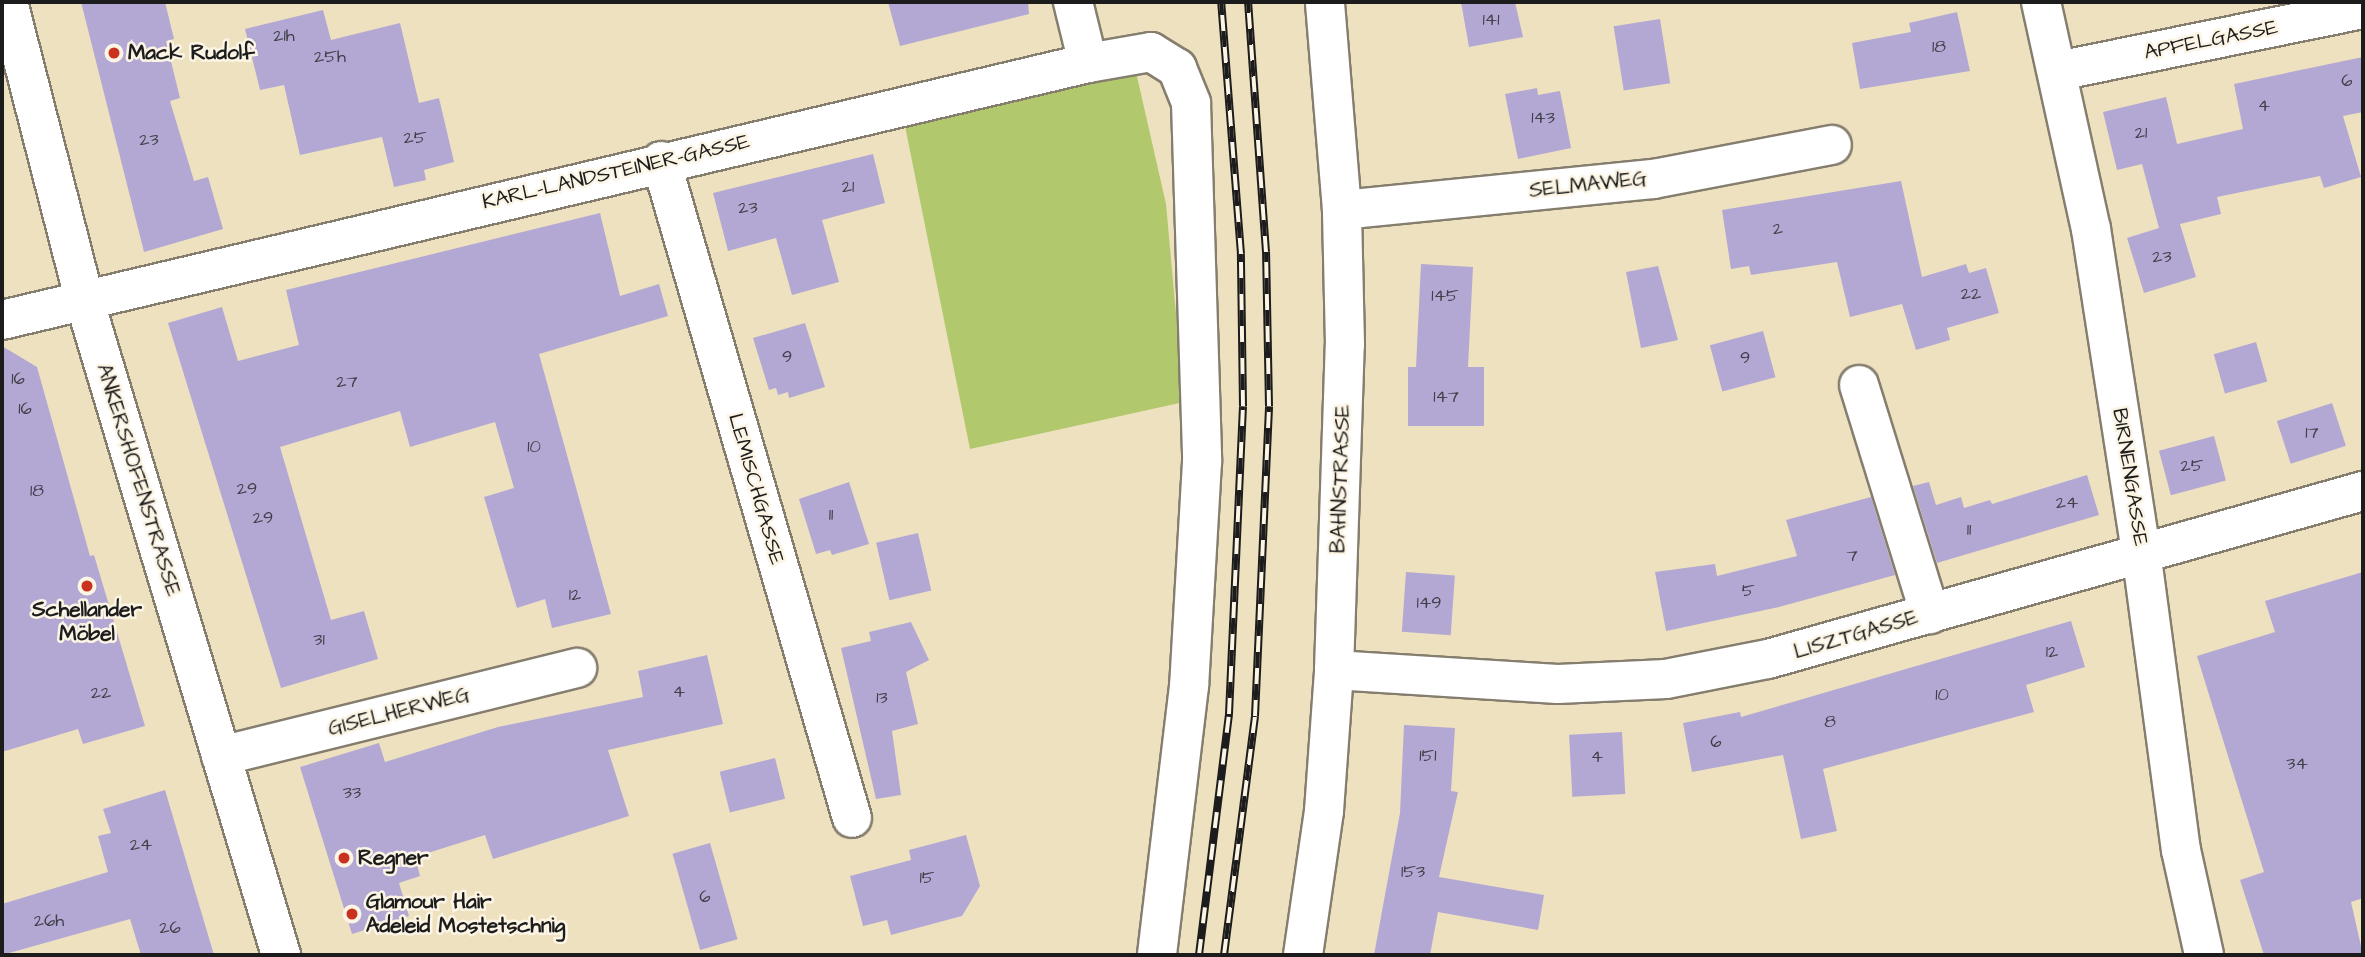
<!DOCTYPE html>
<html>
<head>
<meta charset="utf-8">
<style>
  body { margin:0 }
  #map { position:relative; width:2365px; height:957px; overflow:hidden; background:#eee1c0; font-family:"Architects Daughter",sans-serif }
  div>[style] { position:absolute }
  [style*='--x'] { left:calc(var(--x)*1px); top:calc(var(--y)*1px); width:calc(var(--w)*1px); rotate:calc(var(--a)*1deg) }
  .green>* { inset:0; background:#b2c86d }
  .building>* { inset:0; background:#b3a8d3; transform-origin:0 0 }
  .roads { filter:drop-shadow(2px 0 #857e6e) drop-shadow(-2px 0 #857e6e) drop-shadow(0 2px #857e6e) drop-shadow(0 -2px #857e6e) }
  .minor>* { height:38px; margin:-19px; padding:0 19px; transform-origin:19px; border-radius:19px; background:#fff }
  .rail>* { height:8px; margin-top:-4px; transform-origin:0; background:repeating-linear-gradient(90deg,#fcf5e5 0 16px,#1c1c1c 0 32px); box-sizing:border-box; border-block:2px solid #1c1c1c }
  .dots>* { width:19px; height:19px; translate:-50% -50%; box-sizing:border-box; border:4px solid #fcf5e5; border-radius:50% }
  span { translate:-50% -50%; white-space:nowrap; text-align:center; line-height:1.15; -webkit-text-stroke:5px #fcf5e5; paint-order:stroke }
  .number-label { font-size:18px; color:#423f4a }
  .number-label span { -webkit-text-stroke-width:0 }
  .street-label { font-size:21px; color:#1c1c1c }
  .poi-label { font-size:21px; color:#1c1c1c; font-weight:700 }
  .left { translate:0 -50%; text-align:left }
  .frame { position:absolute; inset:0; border:4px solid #1c1c1c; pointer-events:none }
</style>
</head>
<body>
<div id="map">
  <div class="green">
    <i style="clip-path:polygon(1136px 72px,1166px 204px,1184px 402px,970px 449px,905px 126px)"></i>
  </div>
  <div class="building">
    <i style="clip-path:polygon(81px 2px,165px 2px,174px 39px,166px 41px,180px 98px,170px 101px,194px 181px,208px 177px,223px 229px,144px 252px)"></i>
    <i style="clip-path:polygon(888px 2px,1028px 2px,1029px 14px,900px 46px)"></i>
    <i style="clip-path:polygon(1461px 2px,1515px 2px,1523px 37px,1469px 47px)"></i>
    <i style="clip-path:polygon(323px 10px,331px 40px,400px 23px,419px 103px,439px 98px,454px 162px,424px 170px,426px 180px,394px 187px,382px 137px,300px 155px,284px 85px,260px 90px,245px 29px)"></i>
    <i style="clip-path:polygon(1957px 12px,1970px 71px,1860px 89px,1852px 43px,1911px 32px,1909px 23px)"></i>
    <i style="left:1660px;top:19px;width:65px;height:47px;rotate:81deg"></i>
    <i style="clip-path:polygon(2363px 57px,2363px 112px,2343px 116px,2361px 177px,2324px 188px,2320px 176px,2217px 197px,2221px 214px,2180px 224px,2196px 277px,2144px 293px,2127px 238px,2159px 228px,2142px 164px,2117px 170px,2103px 112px,2166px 97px,2177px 144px,2243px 129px,2234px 84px)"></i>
    <i style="clip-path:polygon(1537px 88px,1538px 95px,1560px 91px,1571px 148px,1518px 159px,1505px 94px)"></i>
    <i style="clip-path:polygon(873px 154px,885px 203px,822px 220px,839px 282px,792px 295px,776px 238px,728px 251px,713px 193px)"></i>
    <i style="clip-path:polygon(1901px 181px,1922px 277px,1966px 264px,1969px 273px,1986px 268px,1999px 313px,1947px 328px,1950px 340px,1916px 350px,1902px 304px,1850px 317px,1837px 262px,1751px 275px,1749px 266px,1731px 269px,1722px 210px)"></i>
    <i style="clip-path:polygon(600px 213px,620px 296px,659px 284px,668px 316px,539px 354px,611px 614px,552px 628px,545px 599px,517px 608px,484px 497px,514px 488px,495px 422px,410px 447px,400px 411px,280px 447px,331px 620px,364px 611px,378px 659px,281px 688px,168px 323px,222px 307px,238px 361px,299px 345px,286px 290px)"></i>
    <i style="clip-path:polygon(1421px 264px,1473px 267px,1468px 367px,1484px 367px,1484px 426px,1408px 426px,1408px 367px,1416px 367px)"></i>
    <i style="clip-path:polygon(1658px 266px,1678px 340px,1641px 348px,1626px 272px)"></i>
    <i style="clip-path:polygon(805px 323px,825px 387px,789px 398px,788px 392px,778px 395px,776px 388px,769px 390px,753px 338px)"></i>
    <i style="left:1763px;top:331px;width:48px;height:55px;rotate:75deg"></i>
    <i style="left:2256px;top:342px;width:41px;height:44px;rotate:74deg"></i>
    <i style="clip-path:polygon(2px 346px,37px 367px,90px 556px,94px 555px,145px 726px,83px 744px,78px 729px,2px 752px)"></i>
    <i style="left:2332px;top:403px;width:45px;height:58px;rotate:72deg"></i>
    <i style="left:2214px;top:436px;width:46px;height:57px;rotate:75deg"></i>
    <i style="clip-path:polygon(2087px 475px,2099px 515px,1937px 563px,1913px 486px,1929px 482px,1936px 505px,1961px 497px,1964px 508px,1990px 500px,1992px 504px)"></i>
    <i style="clip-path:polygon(849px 482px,869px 544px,832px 555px,830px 550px,816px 554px,799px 499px)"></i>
    <i style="clip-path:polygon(1871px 497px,1895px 575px,1779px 607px,1666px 631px,1655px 572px,1715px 564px,1717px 576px,1797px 556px,1786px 520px)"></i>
    <i style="left:918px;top:533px;width:59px;height:43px;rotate:77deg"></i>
    <i style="left:1406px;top:572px;width:49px;height:60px;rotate:4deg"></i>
    <i style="clip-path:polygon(2363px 572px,2363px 898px,2351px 902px,2363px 955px,2264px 955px,2240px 880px,2264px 872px,2197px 656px,2275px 632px,2265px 601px)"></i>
    <i style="clip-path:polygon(2071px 621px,2085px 667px,2026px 685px,2034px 712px,1823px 769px,1837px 831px,1801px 839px,1783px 755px,1692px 772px,1683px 723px,1740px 712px,1741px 717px)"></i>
    <i style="clip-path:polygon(911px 622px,929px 660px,906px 672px,918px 724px,892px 731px,901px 795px,876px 799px,841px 648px,871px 641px,869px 632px)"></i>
    <i style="clip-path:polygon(707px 655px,723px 724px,608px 750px,629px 816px,493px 859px,485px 835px,415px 857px,420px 876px,399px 883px,409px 916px,352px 934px,300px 767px,379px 743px,385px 762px,498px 727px,643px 697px,638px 671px)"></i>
    <i style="clip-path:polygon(1404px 725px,1455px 728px,1451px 791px,1458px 792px,1439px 877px,1544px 895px,1538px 930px,1438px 912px,1430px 955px,1374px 955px,1400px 813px)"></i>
    <i style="left:1622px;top:732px;width:62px;height:53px;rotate:87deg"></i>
    <i style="left:775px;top:758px;width:42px;height:57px;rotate:76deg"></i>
    <i style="clip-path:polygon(165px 790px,214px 955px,141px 955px,130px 919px,2px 955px,2px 904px,108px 872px,98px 836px,111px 833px,103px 809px)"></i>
    <i style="clip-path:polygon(966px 835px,980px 886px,962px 916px,891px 935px,887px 920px,863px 926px,850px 876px,911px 860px,909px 850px)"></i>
    <i style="left:710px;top:843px;width:100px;height:39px;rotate:74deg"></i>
  </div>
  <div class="roads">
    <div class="minor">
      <i style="--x:8;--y:2;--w:307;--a:75.6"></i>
      <i style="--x:84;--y:299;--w:685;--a:73.28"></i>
      <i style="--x:2041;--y:2;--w:232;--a:77.6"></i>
      <i style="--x:2091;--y:229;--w:326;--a:81.2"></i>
      <i style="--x:2141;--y:551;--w:302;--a:82.4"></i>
      <i style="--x:2181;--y:850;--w:107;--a:77.6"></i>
      <i style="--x:1088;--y:63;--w:64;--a:-9.9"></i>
      <i style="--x:1151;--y:52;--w:31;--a:32"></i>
      <i style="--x:1177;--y:68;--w:38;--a:68"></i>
      <i style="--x:1191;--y:103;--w:359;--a:88.2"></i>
      <i style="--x:1202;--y:462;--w:224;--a:93.3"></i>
      <i style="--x:1189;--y:686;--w:271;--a:96.8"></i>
      <i style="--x:2058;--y:71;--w:311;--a:-11.5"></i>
      <i style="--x:661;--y:161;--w:684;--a:73.79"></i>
      <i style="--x:1342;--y:210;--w:313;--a:-5.7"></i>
      <i style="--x:1653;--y:179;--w:182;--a:-10.8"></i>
      <i style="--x:2;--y:320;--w:1116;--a:-13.31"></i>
      <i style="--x:1088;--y:63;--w:63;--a:-103.8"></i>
      <i style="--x:1859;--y:385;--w:240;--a:72.8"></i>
      <i style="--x:1334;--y:670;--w:224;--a:3.6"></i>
      <i style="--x:1558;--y:684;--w:108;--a:-2.7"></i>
      <i style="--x:1666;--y:679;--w:104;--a:-11.1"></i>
      <i style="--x:1768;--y:659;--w:618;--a:-15.77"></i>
      <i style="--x:221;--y:756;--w:367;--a:-13.9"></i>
      <i style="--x:1303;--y:955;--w:146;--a:-81.7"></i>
      <i style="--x:1324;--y:811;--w:141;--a:-85.9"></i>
      <i style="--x:1334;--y:670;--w:325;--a:-88.1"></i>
      <i style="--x:1345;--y:345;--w:135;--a:-91.3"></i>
      <i style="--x:1342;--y:210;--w:209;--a:-94.7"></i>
    </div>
  </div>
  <div class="rail">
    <i style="--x:1199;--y:955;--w:243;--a:-82.9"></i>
    <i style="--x:1229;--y:714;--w:308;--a:-87.4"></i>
    <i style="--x:1243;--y:406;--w:152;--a:-90.8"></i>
    <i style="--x:1241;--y:254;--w:253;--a:-94.5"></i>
    <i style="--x:1224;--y:955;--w:241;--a:-82.6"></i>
    <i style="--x:1255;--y:716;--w:310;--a:-87.4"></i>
    <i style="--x:1269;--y:406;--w:154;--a:-91.1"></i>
    <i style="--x:1266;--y:252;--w:251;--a:-94.1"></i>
  </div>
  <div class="dots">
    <i style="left:114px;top:53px;background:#c8321e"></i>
    <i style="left:87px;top:586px;background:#c8321e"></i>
    <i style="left:344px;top:858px;background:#c8321e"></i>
    <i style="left:352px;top:914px;background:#c8321e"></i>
  </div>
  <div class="number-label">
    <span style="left:1491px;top:20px">141</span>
    <span style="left:284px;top:36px">21h</span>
    <span style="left:1939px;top:47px">18</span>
    <span style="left:330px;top:57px">25h</span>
    <span style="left:2347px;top:81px">6</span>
    <span style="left:2264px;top:106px">4</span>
    <span style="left:1543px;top:118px">143</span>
    <span style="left:2141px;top:133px">21</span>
    <span style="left:415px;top:138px">25</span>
    <span style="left:149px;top:140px">23</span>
    <span style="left:848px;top:187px">21</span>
    <span style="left:748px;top:208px">23</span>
    <span style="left:1778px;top:229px">2</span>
    <span style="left:2162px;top:257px">23</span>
    <span style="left:1971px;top:294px">22</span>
    <span style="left:1445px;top:296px">145</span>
    <span style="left:787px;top:357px">9</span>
    <span style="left:1745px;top:358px">9</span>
    <span style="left:18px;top:379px">16</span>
    <span style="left:347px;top:382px">27</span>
    <span style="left:1446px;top:397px">147</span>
    <span style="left:25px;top:409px">16</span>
    <span style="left:2312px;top:433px">17</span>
    <span style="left:534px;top:447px">10</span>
    <span style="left:2192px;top:466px">25</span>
    <span style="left:247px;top:489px">29</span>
    <span style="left:37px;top:491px">18</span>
    <span style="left:2067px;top:503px">24</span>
    <span style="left:831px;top:515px">11</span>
    <span style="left:263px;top:518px">29</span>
    <span style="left:1969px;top:530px">11</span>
    <span style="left:1852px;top:556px">7</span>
    <span style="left:1748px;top:591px">5</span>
    <span style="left:575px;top:595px">12</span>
    <span style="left:1429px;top:603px">149</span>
    <span style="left:319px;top:640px">31</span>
    <span style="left:2052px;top:652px">12</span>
    <span style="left:679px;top:692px">4</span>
    <span style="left:101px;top:693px">22</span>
    <span style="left:1942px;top:695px">10</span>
    <span style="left:882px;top:698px">13</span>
    <span style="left:1830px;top:722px">8</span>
    <span style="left:1716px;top:742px">6</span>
    <span style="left:1428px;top:756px">151</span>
    <span style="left:1597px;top:757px">4</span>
    <span style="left:2297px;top:764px">34</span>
    <span style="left:352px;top:793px">33</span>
    <span style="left:141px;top:845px">24</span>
    <span style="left:1413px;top:872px">153</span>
    <span style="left:927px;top:878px">15</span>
    <span style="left:705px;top:897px">6</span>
    <span style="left:49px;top:921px">26h</span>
    <span style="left:170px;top:928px">26</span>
  </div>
  <div class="street-label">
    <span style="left:2211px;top:40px;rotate:-11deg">APFELGASSE</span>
    <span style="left:616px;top:172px;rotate:-13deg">KARL-LANDSTEINER-GASSE</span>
    <span style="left:1588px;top:185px;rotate:-6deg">SELMAWEG</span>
    <span style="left:2130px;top:477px;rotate:81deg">BIRNENGASSE</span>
    <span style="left:1341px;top:479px;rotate:-88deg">BAHNSTRASSE</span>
    <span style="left:138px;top:480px;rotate:73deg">ANKERSHOFENSTRASSE</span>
    <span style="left:756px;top:489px;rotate:74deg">LEMISCHGASSE</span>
    <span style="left:1856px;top:635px;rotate:-16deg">LISZTGASSE</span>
    <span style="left:399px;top:712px;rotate:-14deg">GISELHERWEG</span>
  </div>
  <div class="poi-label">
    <span class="left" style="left:128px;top:53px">Mack Rudolf</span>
    <span style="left:87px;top:622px">Schellander<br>Möbel</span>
    <span class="left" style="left:358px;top:858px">Regner</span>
    <span class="left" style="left:366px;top:914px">Glamour Hair<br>Adeleid Mostetschnig</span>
  </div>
  <div class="frame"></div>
</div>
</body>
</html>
